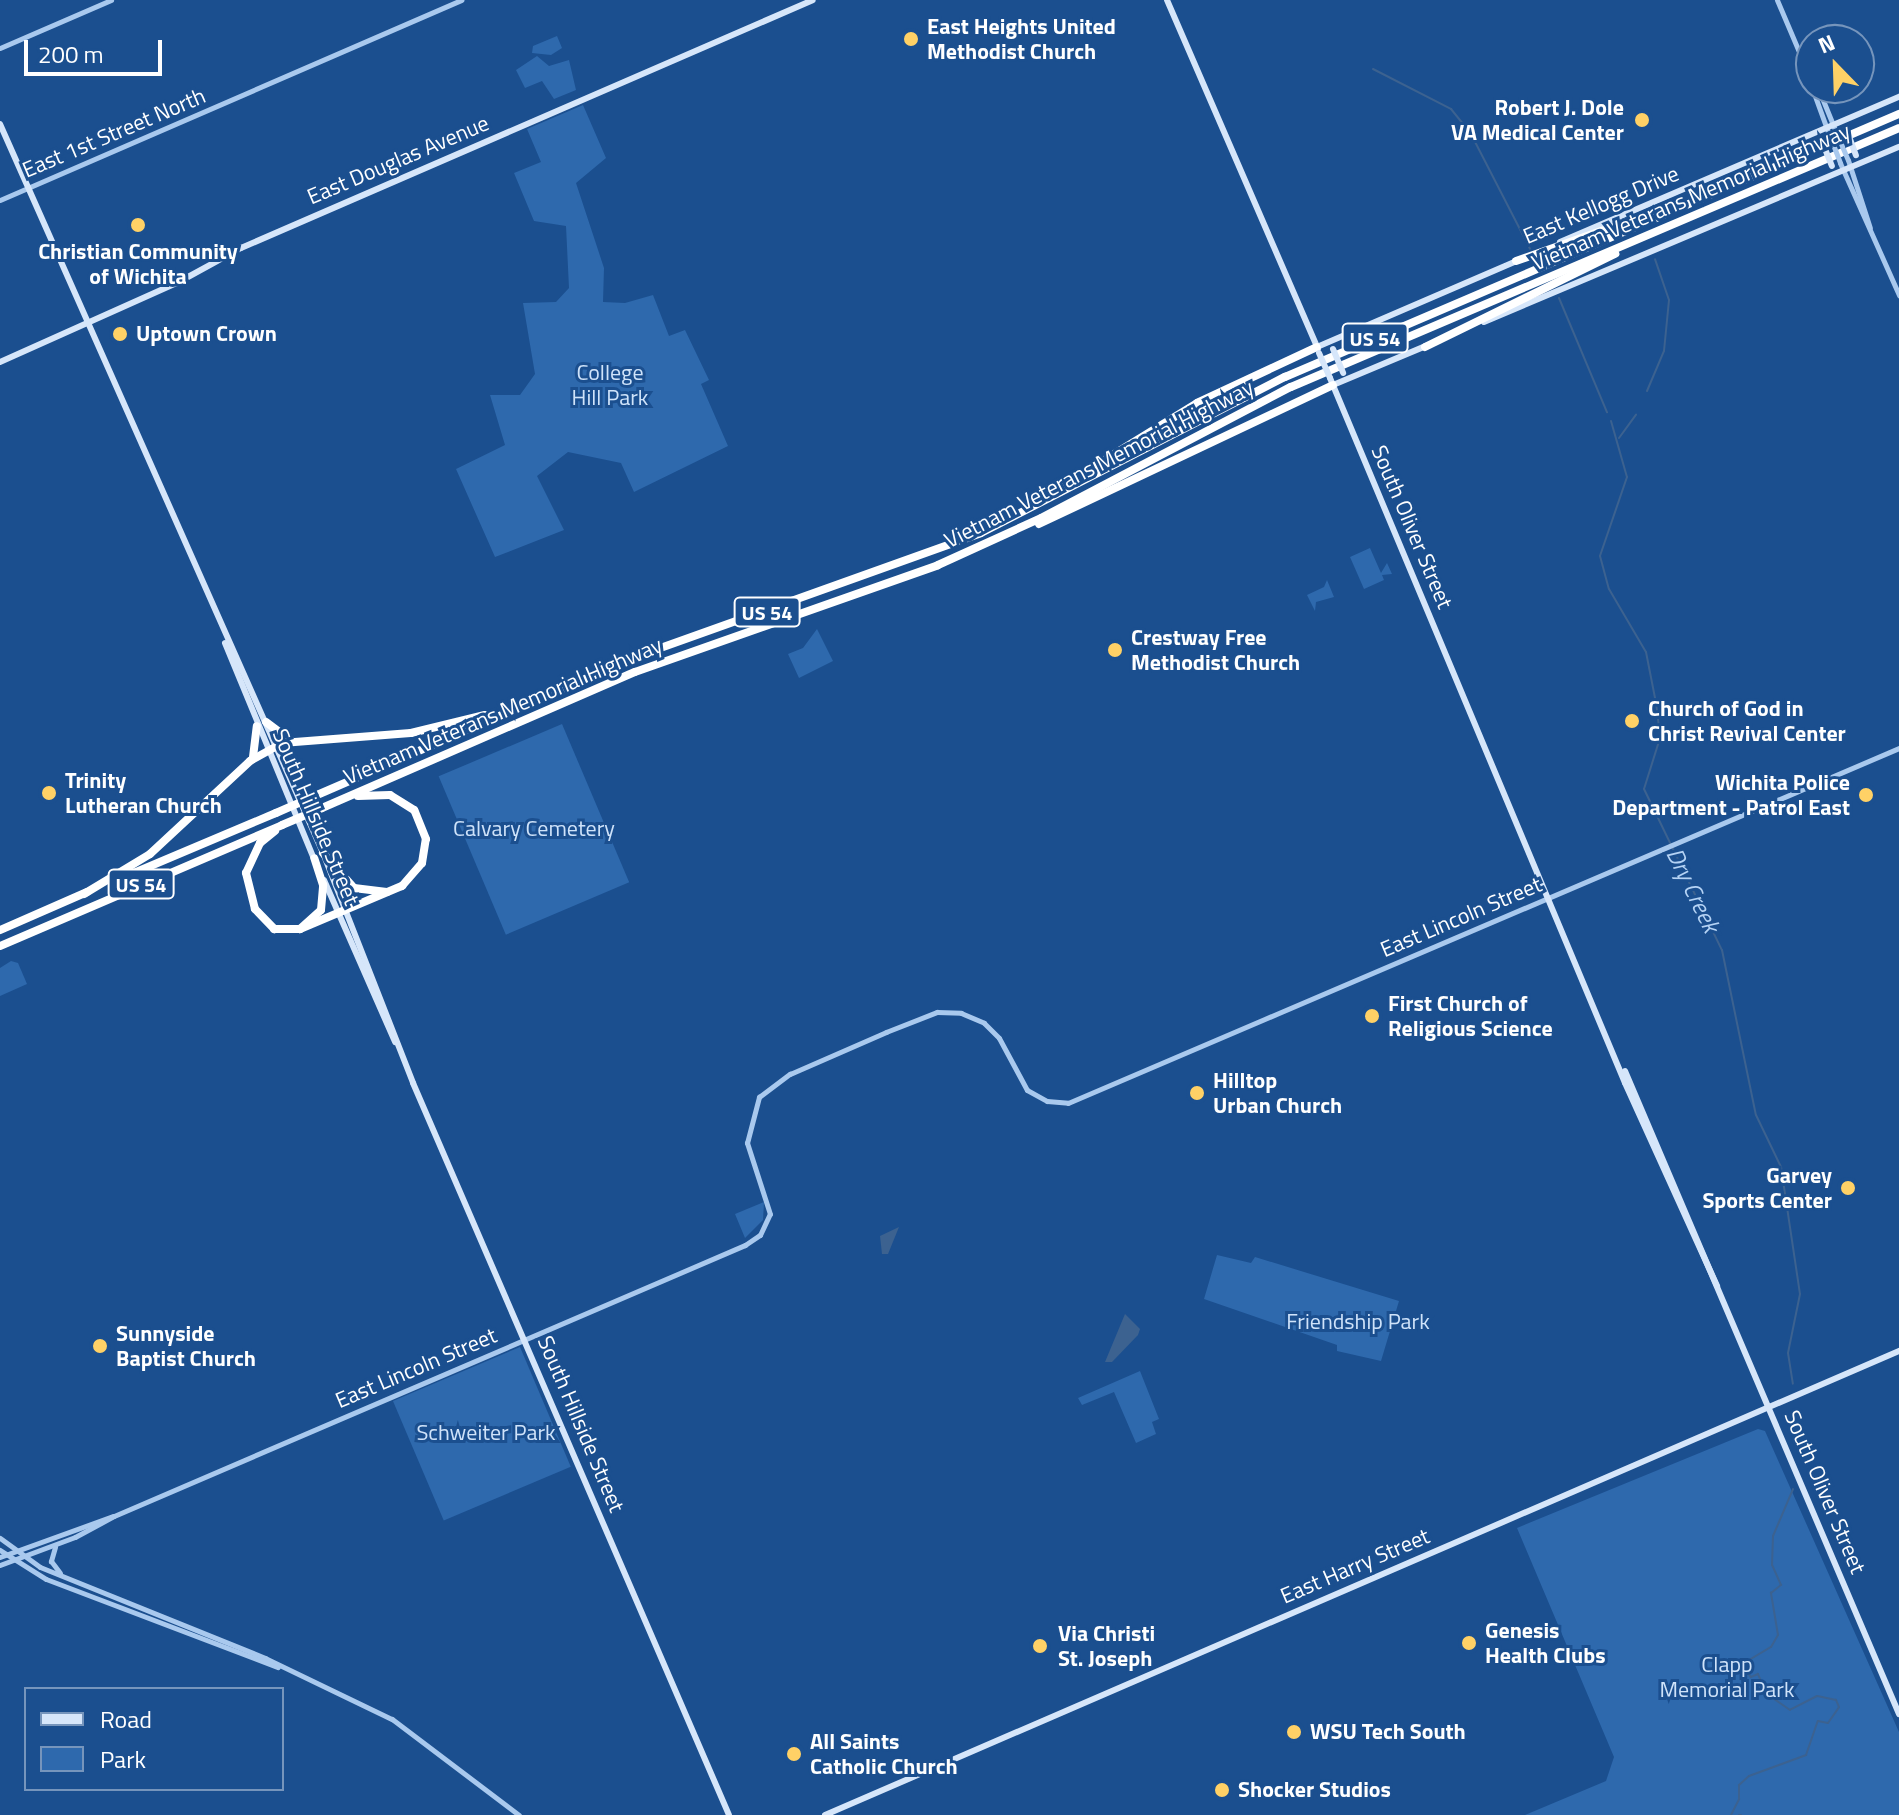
<!DOCTYPE html>
<html>
<head>
<meta charset="utf-8">
<style>
  body { margin:0 }
  #map { position:relative; width:1899px; height:1815px; overflow:hidden; background:#1b4f8f; font-family:"Titillium Web",sans-serif }
  div>[style] { position:absolute }
  [style*='--x'] { left:calc(var(--x)*1px); top:calc(var(--y)*1px); width:calc(var(--w)*1px); rotate:calc(var(--a)*1deg) }
  .green>* { inset:0; background:#2e69ad; transform-origin:0 0 }
  .water>* { inset:0; background:#3c6290 }
  .stream>* { height:2px; margin:-1px; padding:0 1px; transform-origin:1px; border-radius:1px; background:#3c6290 }
  .tertiary>* { height:5px; margin:-2.5px; padding:0 2.5px; transform-origin:2.5px; border-radius:2.5px; background:#a9c9ee }
  .secondary>* { height:6px; margin:-3px; padding:0 3px; transform-origin:3px; border-radius:3px; background:#d6e6fa }
  .motorway>* { height:8px; margin:-4px; padding:0 4px; transform-origin:4px; border-radius:4px; background:#fff }
  .tertiary-bridge>* { height:5px; margin:-2.5px; padding:0 2.5px; transform-origin:2.5px; border-radius:2.5px; background:#a9c9ee }
  .secondary-bridge>* { height:6px; margin:-3px; padding:0 3px; transform-origin:3px; border-radius:3px; background:#d6e6fa }
  .motorway-bridge>* { height:8px; margin:-4px; padding:0 4px; transform-origin:4px; border-radius:4px; background:#fff }
  .dots>* { width:22px; height:22px; translate:-50% -50%; box-sizing:border-box; border:4px solid #1b4f8f; border-radius:50% }
  span { translate:-50% -50%; white-space:nowrap; text-align:center; line-height:1.15; -webkit-text-stroke:6px #1b4f8f; paint-order:stroke }
  .shield-label span { padding:2px 6px; background:#1b4f8f; border:2px solid; border-radius:6px; -webkit-text-stroke-width:0 }
  .shield-label { font-size:20px; color:#fff; font-weight:700 }
  .poi-label { font-size:22px; color:#fff; font-weight:700 }
  .left { translate:0 -50%; text-align:left }
  .right { translate:-100% -50%; text-align:right }
  .street-label { font-size:22px; color:#fff }
  .park-label { font-size:22px; color:#cfe3fa }
  .water-label { font-size:24px; color:#b5d3f5; font-style:italic }
  .legend { position:absolute; left:24px; top:1687px; width:260px; height:104px; box-sizing:border-box; background:#1b4f8f; border:2px solid #7695bc; margin:0; padding:10px 14px; list-style:none; font-size:24px; color:#fff }
  .legend li { display:flex; align-items:center; gap:16px; height:40px }
  .legend b { width:40px; border:2px solid #7695bc }
  .north { position:absolute; left:1795px; top:24px; width:80px; height:80px; box-sizing:border-box; background:#1b4f8f; border:2px solid #7695bc; border-radius:50%; rotate:337deg; font-size:22px; font-weight:700; line-height:32px; text-align:center; color:#fff }
  .north::after { content:''; display:block; margin:auto; width:28px; height:36px; background:#ffd166; clip-path:polygon(50% 0,100% 100%,50% 72%,0 100%) }
  .scale { position:absolute; left:24px; top:40px; width:138px; height:36px; box-sizing:border-box; border:4px solid #fff; border-top:0; padding-left:10px; font-size:24px; line-height:28px; white-space:nowrap; color:#fff; -webkit-text-stroke:6px #1b4f8f; paint-order:stroke }
</style>
</head>
<body>
<div id="map">
  <div class="green">
    <i style="clip-path:polygon(557px 36px,562px 48px,551px 55px,532px 53px,533px 46px)"></i>
    <i style="clip-path:polygon(537px 56px,549px 66px,569px 60px,576px 90px,554px 99px,542px 81px,525px 88px,516px 70px)"></i>
    <i style="clip-path:polygon(583px 105px,606px 158px,576px 183px,604px 268px,603px 302px,625px 303px,653px 295px,669px 336px,685px 330px,709px 380px,701px 384px,728px 446px,634px 492px,621px 463px,568px 452px,537px 476px,564px 530px,495px 557px,456px 469px,505px 445px,490px 395px,520px 395px,535px 374px,523px 303px,556px 302px,569px 288px,566px 226px,534px 221px,514px 173px,541px 162px,527px 129px)"></i>
    <i style="clip-path:polygon(1370px 548px,1381px 573px,1387px 563px,1392px 574px,1382px 575px,1384px 580px,1364px 589px,1350px 557px)"></i>
    <i style="clip-path:polygon(1327px 580px,1334px 597px,1316px 602px,1315px 611px,1307px 595px,1324px 587px)"></i>
    <i style="clip-path:polygon(817px 629px,833px 661px,799px 678px,788px 654px,803px 648px)"></i>
    <i style="left:562px;top:724px;width:172px;height:134px;rotate:67deg"></i>
    <i style="clip-path:polygon(11px 961px,18px 963px,27px 984px,0 996px,0 968px)"></i>
    <i style="clip-path:polygon(764px 1202px,763px 1220px,745px 1238px,735px 1214px)"></i>
    <i style="clip-path:polygon(1217px 1255px,1251px 1263px,1255px 1257px,1399px 1301px,1381px 1361px,1337px 1351px,1337px 1345px,1204px 1299px)"></i>
    <i style="left:520px;top:1347px;width:130px;height:138px;rotate:67deg"></i>
    <i style="clip-path:polygon(1140px 1371px,1159px 1419px,1152px 1422px,1156px 1434px,1136px 1443px,1114px 1392px,1082px 1405px,1078px 1398px)"></i>
    <i style="clip-path:polygon(1758px 1429px,1765px 1431px,1899px 1732px,1899px 1815px,1525px 1815px,1606px 1781px,1614px 1757px,1517px 1528px)"></i>
  </div>
  <div class="water">
    <i style="clip-path:polygon(899px 1227px,888px 1254px,882px 1254px,880px 1236px)"></i>
    <i style="clip-path:polygon(1125px 1314px,1140px 1329px,1138px 1335px,1112px 1362px,1105px 1362px)"></i>
  </div>
  <div class="stream">
    <i style="--x:1373;--y:69;--w:88;--a:27.1"></i>
    <i style="--x:1451;--y:109;--w:32;--a:51"></i>
    <i style="--x:1471;--y:134;--w:129;--a:62.8"></i>
    <i style="--x:1559;--y:298;--w:124;--a:67.2"></i>
    <i style="--x:1647;--y:391;--w:43;--a:-67"></i>
    <i style="--x:1664;--y:351;--w:51;--a:-84.4"></i>
    <i style="--x:1669;--y:300;--w:43;--a:-108.9"></i>
    <i style="--x:1611;--y:421;--w:58;--a:74.1"></i>
    <i style="--x:1627;--y:477;--w:83;--a:108.9"></i>
    <i style="--x:1600;--y:556;--w:34;--a:75"></i>
    <i style="--x:1609;--y:589;--w:73;--a:59.6"></i>
    <i style="--x:1646;--y:652;--w:52;--a:78.9"></i>
    <i style="--x:1656;--y:703;--w:35;--a:83"></i>
    <i style="--x:1660;--y:738;--w:53;--a:107.4"></i>
    <i style="--x:1644;--y:789;--w:179;--a:64.2"></i>
    <i style="--x:1722;--y:950;--w:168;--a:78.4"></i>
    <i style="--x:1756;--y:1115;--w:58;--a:64.3"></i>
    <i style="--x:1781;--y:1167;--w:128;--a:81.5"></i>
    <i style="--x:1800;--y:1294;--w:60;--a:101.5"></i>
    <i style="--x:1788;--y:1353;--w:31;--a:81"></i>
    <i style="--x:1619;--y:438;--w:29;--a:-54"></i>
    <i style="--x:1731;--y:1815;--w:18;--a:-63"></i>
    <i style="--x:1739;--y:1799;--w:14;--a:-90"></i>
    <i style="--x:1739;--y:1785;--w:13;--a:-42"></i>
    <i style="--x:1749;--y:1776;--w:61;--a:-20.2"></i>
    <i style="--x:1806;--y:1755;--w:36;--a:-71"></i>
    <i style="--x:1818;--y:1721;--w:10;--a:11"></i>
    <i style="--x:1828;--y:1723;--w:19;--a:-55"></i>
    <i style="--x:1839;--y:1707;--w:8;--a:-113"></i>
    <i style="--x:1836;--y:1700;--w:19;--a:-168"></i>
    <i style="--x:1817;--y:1696;--w:30;--a:153"></i>
    <i style="--x:1790;--y:1710;--w:29;--a:-145"></i>
    <i style="--x:1766;--y:1693;--w:21;--a:-113"></i>
    <i style="--x:1758;--y:1674;--w:8;--a:157"></i>
    <i style="--x:1751;--y:1677;--w:11;--a:-131"></i>
    <i style="--x:1744;--y:1669;--w:6;--a:-90"></i>
    <i style="--x:1744;--y:1663;--w:31;--a:-31"></i>
    <i style="--x:1771;--y:1647;--w:14;--a:-60"></i>
    <i style="--x:1778;--y:1635;--w:43;--a:-99.5"></i>
    <i style="--x:1771;--y:1593;--w:13;--a:-39"></i>
    <i style="--x:1781;--y:1585;--w:22;--a:-114"></i>
    <i style="--x:1772;--y:1565;--w:29;--a:-88"></i>
    <i style="--x:1773;--y:1536;--w:51;--a:-66.9"></i>
    <i style="--x:1739;--y:1815;--w:2;--a:0"></i>
  </div>
  <div class="tertiary">
    <i style="--x:1777;--y:0;--w:87;--a:67"></i>
    <i style="--x:0;--y:48;--w:121;--a:-23.4"></i>
    <i style="--x:1812;--y:88;--w:47;--a:70"></i>
    <i style="--x:1818;--y:88;--w:48;--a:67.8"></i>
    <i style="--x:1848;--y:160;--w:71;--a:72.1"></i>
    <i style="--x:1840;--y:163;--w:145;--a:65.9"></i>
    <i style="--x:0;--y:200;--w:503;--a:-23.45"></i>
    <i style="--x:0;--y:1538;--w:49;--a:35.9"></i>
    <i style="--x:40;--y:1567;--w:243;--a:22"></i>
    <i style="--x:265;--y:1658;--w:141;--a:25.7"></i>
    <i style="--x:392;--y:1719;--w:159;--a:37.1"></i>
    <i style="--x:55;--y:1547;--w:15;--a:106"></i>
    <i style="--x:51;--y:1561;--w:15;--a:53"></i>
    <i style="--x:0;--y:1550;--w:54;--a:32.2"></i>
    <i style="--x:46;--y:1579;--w:248;--a:20.8"></i>
    <i style="--x:0;--y:1557;--w:120;--a:-19.9"></i>
    <i style="--x:0;--y:1565;--w:80;--a:-20.5"></i>
    <i style="--x:75;--y:1537;--w:44;--a:-28.3"></i>
    <i style="--x:114;--y:1516;--w:687;--a:-23.24"></i>
    <i style="--x:745;--y:1245;--w:18;--a:-34"></i>
    <i style="--x:760;--y:1235;--w:23;--a:-65"></i>
    <i style="--x:770;--y:1214;--w:75;--a:-107.9"></i>
    <i style="--x:747;--y:1143;--w:48;--a:-75.4"></i>
    <i style="--x:759;--y:1097;--w:39;--a:-37"></i>
    <i style="--x:790;--y:1074;--w:105;--a:-23.6"></i>
    <i style="--x:886;--y:1032;--w:55;--a:-21.4"></i>
    <i style="--x:937;--y:1012;--w:24;--a:2"></i>
    <i style="--x:961;--y:1013;--w:25;--a:23"></i>
    <i style="--x:984;--y:1023;--w:21;--a:45"></i>
    <i style="--x:999;--y:1038;--w:59;--a:61.7"></i>
    <i style="--x:1027;--y:1090;--w:23;--a:29"></i>
    <i style="--x:1047;--y:1101;--w:21;--a:5"></i>
    <i style="--x:1068;--y:1103;--w:904;--a:-23.13"></i>
  </div>
  <div class="secondary">
    <i style="--x:1167;--y:0;--w:380;--a:66.6"></i>
    <i style="--x:0;--y:124;--w:797;--a:66.1"></i>
    <i style="--x:323;--y:853;--w:247;--a:68.6"></i>
    <i style="--x:413;--y:1083;--w:797;--a:66.65"></i>
    <i style="--x:1560;--y:242;--w:369;--a:-23.2"></i>
    <i style="--x:1484;--y:322;--w:450;--a:-22.9"></i>
    <i style="--x:1317;--y:347;--w:218;--a:-23.3"></i>
    <i style="--x:0;--y:362;--w:194;--a:-24.1"></i>
    <i style="--x:177;--y:283;--w:73;--a:-28.7"></i>
    <i style="--x:241;--y:248;--w:623;--a:-23.44"></i>
    <i style="--x:1330;--y:378;--w:764;--a:67.29"></i>
    <i style="--x:1625;--y:1083;--w:223;--a:65.6"></i>
    <i style="--x:1333;--y:385;--w:101;--a:-22.8"></i>
    <i style="--x:225;--y:643;--w:234;--a:67.6"></i>
    <i style="--x:324;--y:880;--w:177;--a:66.3"></i>
    <i style="--x:1625;--y:1071;--w:699;--a:66.92"></i>
    <i style="--x:825;--y:1815;--w:1170;--a:-23.37"></i>
  </div>
  <div class="motorway">
    <i style="--x:1516;--y:261;--w:157;--a:-19.4"></i>
    <i style="--x:1425;--y:347;--w:212;--a:-26.1"></i>
    <i style="--x:1033;--y:504;--w:193;--a:-31.6"></i>
    <i style="--x:1197;--y:403;--w:132;--a:-25"></i>
    <i style="--x:1039;--y:524;--w:325;--a:-25.3"></i>
    <i style="--x:266;--y:722;--w:30;--a:37"></i>
    <i style="--x:253;--y:757;--w:31;--a:-83"></i>
    <i style="--x:317;--y:795;--w:350;--a:-23.4"></i>
    <i style="--x:638;--y:656;--w:364;--a:-19.7"></i>
    <i style="--x:981;--y:533;--w:342;--a:-27.2"></i>
    <i style="--x:1285;--y:377;--w:668;--a:-23.19"></i>
    <i style="--x:322;--y:808;--w:341;--a:-23.5"></i>
    <i style="--x:635;--y:672;--w:321;--a:-19.4"></i>
    <i style="--x:938;--y:565;--w:113;--a:-24.5"></i>
    <i style="--x:1041;--y:518;--w:282;--a:-27.7"></i>
    <i style="--x:1291;--y:387;--w:661;--a:-23.07"></i>
    <i style="--x:275;--y:831;--w:19;--a:141"></i>
    <i style="--x:260;--y:843;--w:33;--a:115"></i>
    <i style="--x:246;--y:873;--w:37;--a:76"></i>
    <i style="--x:255;--y:909;--w:28;--a:46"></i>
    <i style="--x:274;--y:929;--w:26;--a:0"></i>
    <i style="--x:300;--y:929;--w:28;--a:-42"></i>
    <i style="--x:321;--y:910;--w:25;--a:-85"></i>
    <i style="--x:323;--y:885;--w:28;--a:-108"></i>
    <i style="--x:323;--y:853;--w:47;--a:48.5"></i>
    <i style="--x:354;--y:888;--w:33;--a:7"></i>
    <i style="--x:122;--y:878;--w:167;--a:-22.9"></i>
    <i style="--x:84;--y:894;--w:77;--a:-31.2"></i>
    <i style="--x:150;--y:854;--w:137;--a:-42.9"></i>
    <i style="--x:250;--y:761;--w:37;--a:-29"></i>
    <i style="--x:282;--y:743;--w:129;--a:-4.4"></i>
    <i style="--x:411;--y:733;--w:76;--a:-13.7"></i>
    <i style="--x:300;--y:929;--w:111;--a:-22.9"></i>
    <i style="--x:402;--y:886;--w:30;--a:-49"></i>
    <i style="--x:422;--y:863;--w:24;--a:-81"></i>
    <i style="--x:426;--y:839;--w:31;--a:-112"></i>
    <i style="--x:414;--y:810;--w:28;--a:-148"></i>
    <i style="--x:390;--y:795;--w:32;--a:178"></i>
    <i style="--x:0;--y:930;--w:95;--a:-23.6"></i>
    <i style="--x:0;--y:946;--w:307;--a:-23.2"></i>
  </div>
  <div class="tertiary-bridge">
    <i style="--x:1836;--y:132;--w:30;--a:67"></i>
    <i style="--x:1829;--y:134;--w:31;--a:69"></i>
  </div>
  <div class="secondary-bridge">
    <i style="--x:1846;--y:128;--w:29;--a:70"></i>
    <i style="--x:1821;--y:139;--w:29;--a:68"></i>
    <i style="--x:1333;--y:349;--w:26;--a:67"></i>
    <i style="--x:1319;--y:353;--w:27;--a:66"></i>
  </div>
  <div class="motorway-bridge">
    <i style="--x:276;--y:813;--w:45;--a:-23.7"></i>
    <i style="--x:282;--y:825;--w:43;--a:-23"></i>
  </div>
  <div class="dots">
    <i style="left:911px;top:39px;background:#ffd166"></i>
    <i style="left:1642px;top:120px;background:#ffd166"></i>
    <i style="left:138px;top:225px;background:#ffd166"></i>
    <i style="left:120px;top:334px;background:#ffd166"></i>
    <i style="left:1115px;top:650px;background:#ffd166"></i>
    <i style="left:1632px;top:721px;background:#ffd166"></i>
    <i style="left:49px;top:793px;background:#ffd166"></i>
    <i style="left:1866px;top:795px;background:#ffd166"></i>
    <i style="left:1372px;top:1016px;background:#ffd166"></i>
    <i style="left:1197px;top:1093px;background:#ffd166"></i>
    <i style="left:1848px;top:1188px;background:#ffd166"></i>
    <i style="left:100px;top:1346px;background:#ffd166"></i>
    <i style="left:1469px;top:1643px;background:#ffd166"></i>
    <i style="left:1040px;top:1646px;background:#ffd166"></i>
    <i style="left:1294px;top:1732px;background:#ffd166"></i>
    <i style="left:794px;top:1754px;background:#ffd166"></i>
    <i style="left:1222px;top:1790px;background:#ffd166"></i>
  </div>
  <div class="shield-label">
    <span style="left:1375px;top:338px">US 54</span>
    <span style="left:767px;top:612px">US 54</span>
    <span style="left:141px;top:884px">US 54</span>
  </div>
  <div class="poi-label">
    <span class="left" style="left:927px;top:39px">East Heights United<br>Methodist Church</span>
    <span class="right" style="left:1624px;top:120px">Robert J. Dole<br>VA Medical Center</span>
    <span style="left:138px;top:264px">Christian Community<br>of Wichita</span>
    <span class="left" style="left:136px;top:334px">Uptown Crown</span>
    <span class="left" style="left:1131px;top:650px">Crestway Free<br>Methodist Church</span>
    <span class="left" style="left:1648px;top:721px">Church of God in<br>Christ Revival Center</span>
    <span class="left" style="left:65px;top:793px">Trinity<br>Lutheran Church</span>
    <span class="right" style="left:1850px;top:795px">Wichita Police<br>Department - Patrol East</span>
    <span class="left" style="left:1388px;top:1016px">First Church of<br>Religious Science</span>
    <span class="left" style="left:1213px;top:1093px">Hilltop<br>Urban Church</span>
    <span class="right" style="left:1832px;top:1188px">Garvey<br>Sports Center</span>
    <span class="left" style="left:116px;top:1346px">Sunnyside<br>Baptist Church</span>
    <span class="left" style="left:1485px;top:1643px">Genesis<br>Health Clubs</span>
    <span class="left" style="left:1058px;top:1646px">Via Christi<br>St. Joseph</span>
    <span class="left" style="left:1310px;top:1732px">WSU Tech South</span>
    <span class="left" style="left:810px;top:1754px">All Saints<br>Catholic Church</span>
    <span class="left" style="left:1238px;top:1790px">Shocker Studios</span>
  </div>
  <div class="street-label">
    <span style="left:114px;top:133px;rotate:-23deg">East 1st Street North</span>
    <span style="left:398px;top:160px;rotate:-23deg">East Douglas Avenue</span>
    <span style="left:1691px;top:197px;rotate:-23deg">Vietnam Veterans Memorial Highway</span>
    <span style="left:1601px;top:205px;rotate:-23deg">East Kellogg Drive</span>
    <span style="left:1099px;top:464px;rotate:-27deg">Vietnam Veterans Memorial Highway</span>
    <span style="left:1412px;top:527px;rotate:67deg">South Oliver Street</span>
    <span style="left:503px;top:711px;rotate:-23deg">Vietnam Veterans Memorial Highway</span>
    <span style="left:316px;top:817px;rotate:67deg">South Hillside Street</span>
    <span style="left:1461px;top:917px;rotate:-23deg">East Lincoln Street</span>
    <span style="left:416px;top:1368px;rotate:-23deg">East Lincoln Street</span>
    <span style="left:581px;top:1424px;rotate:67deg">South Hillside Street</span>
    <span style="left:1825px;top:1492px;rotate:67deg">South Oliver Street</span>
    <span style="left:1355px;top:1566px;rotate:-23deg">East Harry Street</span>
  </div>
  <div class="park-label">
    <span style="left:610px;top:385px">College<br>Hill Park</span>
    <span style="left:534px;top:829px">Calvary Cemetery</span>
    <span style="left:1358px;top:1322px">Friendship Park</span>
    <span style="left:486px;top:1433px">Schweiter Park</span>
    <span style="left:1727px;top:1677px">Clapp<br>Memorial Park</span>
  </div>
  <div class="water-label">
    <span style="left:1693px;top:890px;rotate:64deg">Dry Creek</span>
  </div>
  <ul class="legend">
  <li><b style="height:10px;background:#d6e6fa"></b>Road</li>
  <li><b style="height:22px;background:#2e69ad"></b>Park</li>
  </ul>
  <div class="north">N</div>
  <div class="scale">200 m</div>
</div>
</body>
</html>
